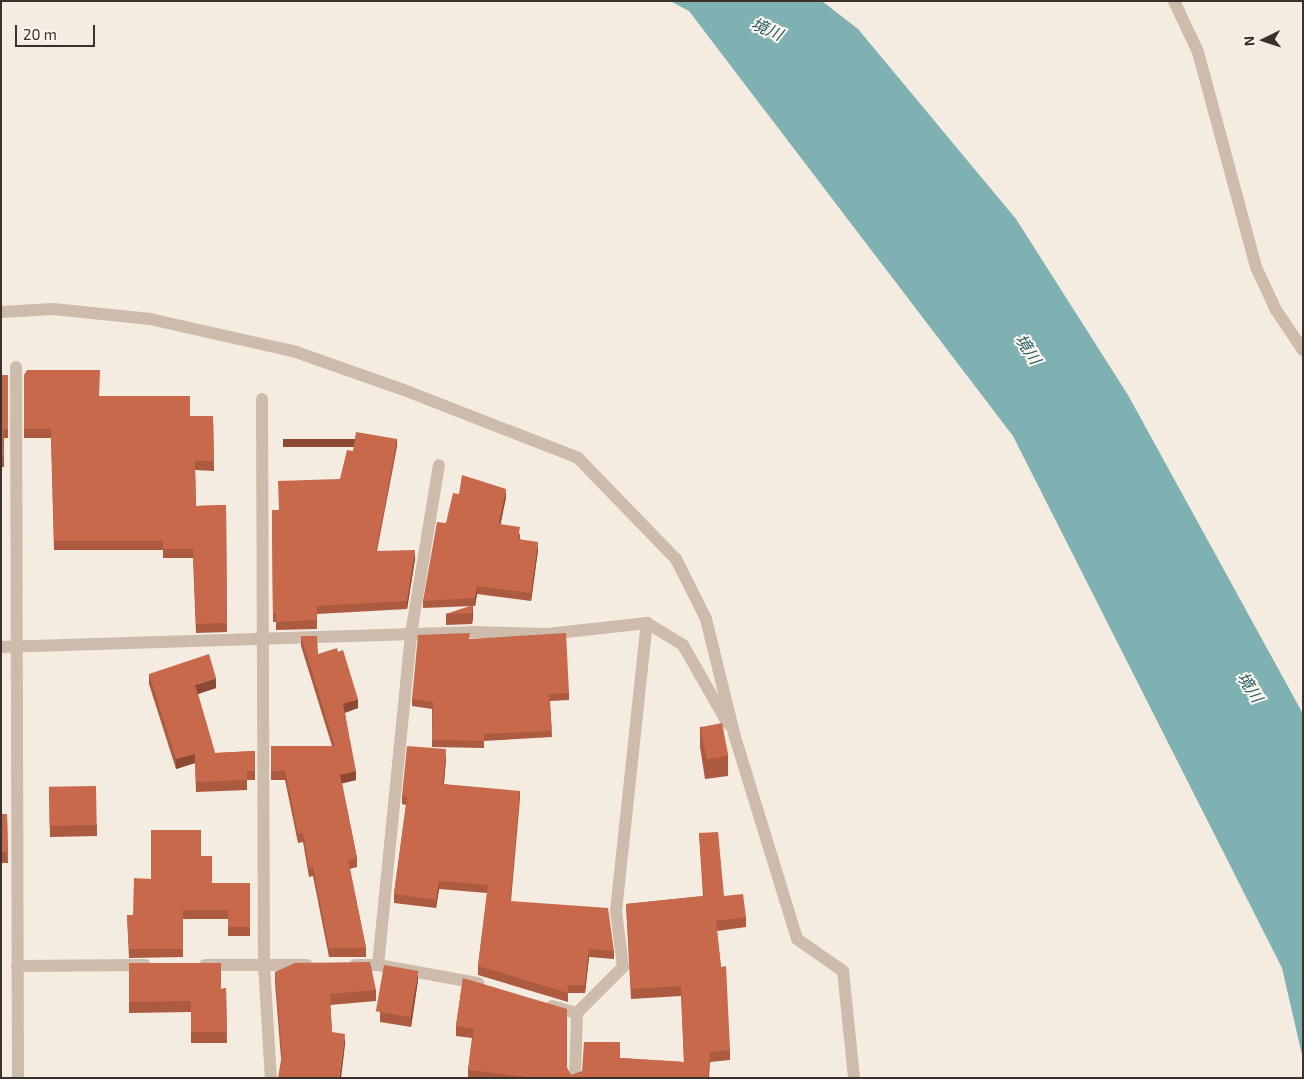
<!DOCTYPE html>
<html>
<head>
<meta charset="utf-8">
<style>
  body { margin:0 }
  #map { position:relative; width:1304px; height:1079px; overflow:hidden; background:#f4ebe1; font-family:"Exo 2","Noto Sans JP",sans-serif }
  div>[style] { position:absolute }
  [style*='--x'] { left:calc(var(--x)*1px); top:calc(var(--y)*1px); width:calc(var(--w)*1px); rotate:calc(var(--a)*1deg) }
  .water>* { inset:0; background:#7fb0b2 }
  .minor>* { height:12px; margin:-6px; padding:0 6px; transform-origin:6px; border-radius:6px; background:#cdbbac }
  .wall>* { inset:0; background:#ac5a40 }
  .shaded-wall>* { inset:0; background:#8c4a34; transform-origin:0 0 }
  .building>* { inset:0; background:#c8694b; transform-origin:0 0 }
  span { translate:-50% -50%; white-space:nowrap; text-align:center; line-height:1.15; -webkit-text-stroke:4px #fbf5ee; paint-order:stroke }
  .water-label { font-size:16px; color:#1f5a5e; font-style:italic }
  .frame { position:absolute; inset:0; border:2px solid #3b302b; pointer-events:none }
  .north { position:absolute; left:1239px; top:15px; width:50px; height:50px; -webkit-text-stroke:4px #fbf5ee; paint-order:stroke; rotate:266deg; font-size:14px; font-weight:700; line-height:20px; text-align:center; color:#3b302b }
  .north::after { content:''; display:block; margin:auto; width:18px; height:22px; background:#3b302b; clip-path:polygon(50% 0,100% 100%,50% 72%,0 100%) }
  .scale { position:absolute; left:15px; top:25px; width:80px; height:22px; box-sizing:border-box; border:2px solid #3b302b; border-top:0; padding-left:6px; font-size:15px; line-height:18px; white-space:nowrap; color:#3b302b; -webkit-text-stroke:4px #fbf5ee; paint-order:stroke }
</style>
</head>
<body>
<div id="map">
  <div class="water">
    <i style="clip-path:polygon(670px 1px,822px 1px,858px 29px,1016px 219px,1128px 395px,1303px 714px,1303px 1059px,1282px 968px,1013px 436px,689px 11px)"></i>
  </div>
  <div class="minor">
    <i style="--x:1174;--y:1;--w:56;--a:64.8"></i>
    <i style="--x:1198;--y:52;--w:223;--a:74.9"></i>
    <i style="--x:1256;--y:267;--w:47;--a:65.1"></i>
    <i style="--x:1276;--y:310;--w:48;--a:56"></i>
    <i style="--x:1;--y:312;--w:52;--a:-3.3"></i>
    <i style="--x:53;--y:309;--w:98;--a:5.9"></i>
    <i style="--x:150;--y:319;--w:150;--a:12.7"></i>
    <i style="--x:296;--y:352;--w:114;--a:19.4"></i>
    <i style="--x:404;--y:390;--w:187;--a:21.3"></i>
    <i style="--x:578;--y:458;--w:141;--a:45.9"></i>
    <i style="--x:676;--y:559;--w:67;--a:63.4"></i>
    <i style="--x:706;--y:619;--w:122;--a:76.2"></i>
    <i style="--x:735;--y:737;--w:211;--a:72.9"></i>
    <i style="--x:797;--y:939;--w:56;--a:34.8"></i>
    <i style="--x:843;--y:971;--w:108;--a:84.1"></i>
    <i style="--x:16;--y:367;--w:711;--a:89.84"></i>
    <i style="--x:262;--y:399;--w:566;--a:89.8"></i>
    <i style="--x:264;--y:965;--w:113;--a:86.5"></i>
    <i style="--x:1;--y:647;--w:468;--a:-1.8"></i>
    <i style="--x:469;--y:632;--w:78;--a:1.5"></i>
    <i style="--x:547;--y:634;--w:101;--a:-6.3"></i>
    <i style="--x:647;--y:623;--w:42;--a:31.4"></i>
    <i style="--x:683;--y:645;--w:91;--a:60.3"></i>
    <i style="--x:205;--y:965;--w:102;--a:0"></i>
    <i style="--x:355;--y:965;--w:23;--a:0"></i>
    <i style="--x:378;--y:965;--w:102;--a:10.2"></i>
    <i style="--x:378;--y:965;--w:333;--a:-84.3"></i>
    <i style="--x:411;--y:634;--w:171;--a:-80.6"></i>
    <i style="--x:17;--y:966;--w:128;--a:-0.4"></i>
    <i style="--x:552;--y:1006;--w:26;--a:16"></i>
    <i style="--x:577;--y:1013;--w:65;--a:91.8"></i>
    <i style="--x:577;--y:1013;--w:65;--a:-45"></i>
    <i style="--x:623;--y:967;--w:56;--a:-97.1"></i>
    <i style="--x:616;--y:911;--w:290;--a:-83.9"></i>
  </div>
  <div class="wall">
    <i style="clip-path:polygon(1px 375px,8px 375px,8px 438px,4px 438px,4px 467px,1px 467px)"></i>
    <i style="clip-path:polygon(24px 375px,99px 396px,190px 416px,213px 416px,214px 471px,195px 470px,196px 506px,226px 505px,227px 632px,196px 633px,193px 558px,163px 558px,163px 550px,54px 550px,51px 438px,24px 438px)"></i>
    <i style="clip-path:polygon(397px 447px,377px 551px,415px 559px,407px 609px,317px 614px,317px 629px,276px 630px,276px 622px,273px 622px,272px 510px,278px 510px,340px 479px,353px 451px)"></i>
    <i style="clip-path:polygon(459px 494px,506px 497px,500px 525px,520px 534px,520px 539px,538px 550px,531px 601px,477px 594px,475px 606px,473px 606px,473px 617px,472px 624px,446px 625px,446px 614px,472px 606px,423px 608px,423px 601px,446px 523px)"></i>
    <i style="clip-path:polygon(301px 636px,318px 654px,358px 708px,345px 713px,356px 780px,342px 783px,357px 858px,357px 867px,350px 869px,366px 948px,366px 957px,329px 957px,313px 876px,309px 877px,303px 842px,298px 843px,285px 780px,271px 780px,271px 746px,332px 746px,301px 646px)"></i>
    <i style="clip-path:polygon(470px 639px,569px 693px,569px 700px,550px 701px,552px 737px,484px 741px,484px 748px,432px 747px,432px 709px,412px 706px,412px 699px)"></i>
    <i style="clip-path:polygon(149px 674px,216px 688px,198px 694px,215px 753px,255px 751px,255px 780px,247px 780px,247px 790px,196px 792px,195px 763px,176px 769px,149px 684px)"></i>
    <i style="clip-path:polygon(700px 726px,728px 755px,728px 776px,705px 779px,700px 747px)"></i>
    <i style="clip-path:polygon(446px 758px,444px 784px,520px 799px,511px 901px,614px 951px,614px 959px,589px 957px,585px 993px,568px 993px,568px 1002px,478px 975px,478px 966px,487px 893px,439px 889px,436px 908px,394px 903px,394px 894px,406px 805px,402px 804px,402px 796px)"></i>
    <i style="clip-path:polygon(49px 788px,97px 825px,97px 836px,50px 837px)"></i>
    <i style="clip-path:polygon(1px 814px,7px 814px,8px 863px,1px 863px)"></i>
    <i style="clip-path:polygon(699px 833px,724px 896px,746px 917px,746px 927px,717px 931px,730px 1050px,730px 1060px,710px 1062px,709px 1078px,468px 1078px,468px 1070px,472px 1038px,456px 1036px,456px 1026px,463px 978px,567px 1068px,571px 1075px,620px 1058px,684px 1062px,681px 996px,631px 999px,626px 904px,703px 896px)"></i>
    <i style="clip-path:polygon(201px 856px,212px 883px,250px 883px,250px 936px,228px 936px,228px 919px,183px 919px,183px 957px,129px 958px,127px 915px,133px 915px,151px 879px)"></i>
    <i style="clip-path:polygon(129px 963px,221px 989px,226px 988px,227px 1043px,191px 1043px,191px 1012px,129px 1013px)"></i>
    <i style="clip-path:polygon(275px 972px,376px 990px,376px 1001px,330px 1005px,332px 1032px,345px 1045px,281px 1058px,275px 983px)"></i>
    <i style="clip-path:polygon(418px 980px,411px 1027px,380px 1022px,380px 1012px)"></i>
  </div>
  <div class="shaded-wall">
    <i style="left:397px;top:439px;width:8px;height:114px;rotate:90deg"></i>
    <i style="clip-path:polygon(506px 489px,506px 497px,499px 532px,499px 524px)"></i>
    <i style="clip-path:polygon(538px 542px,538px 550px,531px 601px,531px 593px)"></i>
    <i style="clip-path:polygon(415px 550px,415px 559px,407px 609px,407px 601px)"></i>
    <i style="clip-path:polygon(477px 586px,477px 594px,475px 606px,475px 598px)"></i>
    <i style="clip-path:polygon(473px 605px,473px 617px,472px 624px,472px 613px)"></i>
    <i style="clip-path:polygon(216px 678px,216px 688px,195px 695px,195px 685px)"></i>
    <i style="clip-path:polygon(358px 699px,358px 708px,343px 713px,343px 704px)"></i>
    <i style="clip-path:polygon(446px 749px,446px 758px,443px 793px,443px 784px)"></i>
    <i style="clip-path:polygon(195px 754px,195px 763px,176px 769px,176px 759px)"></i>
    <i style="clip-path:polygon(356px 771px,356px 780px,340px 784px,340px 775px)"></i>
    <i style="left:520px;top:791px;width:8px;height:110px;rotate:90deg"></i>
    <i style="clip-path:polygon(439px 881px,439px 889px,436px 908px,436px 900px)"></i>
    <i style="clip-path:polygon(589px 949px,589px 957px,585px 993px,585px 985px)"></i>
    <i style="clip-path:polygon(418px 971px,418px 980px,411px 1027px,411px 1017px)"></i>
    <i style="clip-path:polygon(345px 1034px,345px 1045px,341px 1078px,339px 1078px)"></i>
  </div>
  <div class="building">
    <i style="clip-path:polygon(27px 370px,100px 370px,99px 396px,190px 396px,190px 416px,213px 416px,214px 461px,195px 461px,196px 506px,226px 505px,227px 623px,196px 624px,193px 549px,163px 549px,163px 541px,54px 541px,51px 429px,24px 429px,24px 375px)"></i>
    <i style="clip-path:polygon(1px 375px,8px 375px,8px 429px,3px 429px,4px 457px,1px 458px)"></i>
    <i style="clip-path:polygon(356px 432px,397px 439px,376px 551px,415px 550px,407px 601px,317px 606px,317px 620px,276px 622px,276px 613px,273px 614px,272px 510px,279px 510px,278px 481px,340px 479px,347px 450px,353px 451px)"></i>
    <i style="clip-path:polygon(462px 475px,506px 489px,499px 524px,520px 527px,518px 539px,538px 542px,531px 593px,477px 586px,475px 598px,423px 601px,437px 522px,446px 523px,453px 493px,459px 494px)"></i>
    <i style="clip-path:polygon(473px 605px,472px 613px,446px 614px)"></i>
    <i style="clip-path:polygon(470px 633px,469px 639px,566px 633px,569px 693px,549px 694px,552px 731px,484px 734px,484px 741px,432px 740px,433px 702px,412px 699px,418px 635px)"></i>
    <i style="clip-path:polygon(301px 636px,317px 636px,318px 654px,337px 648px,338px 652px,343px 650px,358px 699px,343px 704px,356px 771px,340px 775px,357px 858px,348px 860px,366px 948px,329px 948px,313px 867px,309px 868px,303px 833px,298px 834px,285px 771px,271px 771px,271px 746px,335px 746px)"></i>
    <i style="clip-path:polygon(209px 654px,216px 678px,195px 685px,215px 753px,255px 751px,255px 771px,247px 771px,247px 780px,196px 782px,195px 754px,176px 759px,149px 674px)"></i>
    <i style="left:722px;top:723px;width:33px;height:22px;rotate:79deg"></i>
    <i style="clip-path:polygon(407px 746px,446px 749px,443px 784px,520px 791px,510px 901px,608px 908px,614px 951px,589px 949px,585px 985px,568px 985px,568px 993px,478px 966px,488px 885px,439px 881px,436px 900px,394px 894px,407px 797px,402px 796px)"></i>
    <i style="left:96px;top:786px;width:39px;height:47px;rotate:89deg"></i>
    <i style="clip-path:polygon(1px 814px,7px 814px,8px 852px,1px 852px)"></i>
    <i style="clip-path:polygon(151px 830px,201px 830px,201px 856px,212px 856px,212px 883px,250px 883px,250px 927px,228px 927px,228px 910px,183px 910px,183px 949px,129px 949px,127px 915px,133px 915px,134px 878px,151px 879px)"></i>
    <i style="clip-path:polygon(718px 832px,724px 896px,743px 894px,746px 917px,716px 921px,721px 967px,726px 966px,730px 1050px,710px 1052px,708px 1078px,534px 1078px,468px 1070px,474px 1029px,456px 1026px,463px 978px,567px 1009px,567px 1068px,571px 1075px,582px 1072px,584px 1042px,620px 1042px,620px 1058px,684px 1062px,681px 986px,631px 989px,626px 904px,704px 896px,699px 833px)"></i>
    <i style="clip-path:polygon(370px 962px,376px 990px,330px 994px,332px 1032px,345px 1034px,339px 1078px,278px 1078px,282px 1054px,275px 972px,295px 963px)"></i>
    <i style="clip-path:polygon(129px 963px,221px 963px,221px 989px,226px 988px,227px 1032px,191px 1032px,191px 1001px,129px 1002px)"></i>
    <i style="left:384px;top:965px;width:35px;height:47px;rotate:10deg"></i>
  </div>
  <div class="water-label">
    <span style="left:767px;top:29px;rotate:24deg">境川</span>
    <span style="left:1028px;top:349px;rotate:57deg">境川</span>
    <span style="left:1250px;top:687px;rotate:57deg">境川</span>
  </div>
  <div class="frame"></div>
  <div class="north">N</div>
  <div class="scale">20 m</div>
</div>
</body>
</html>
